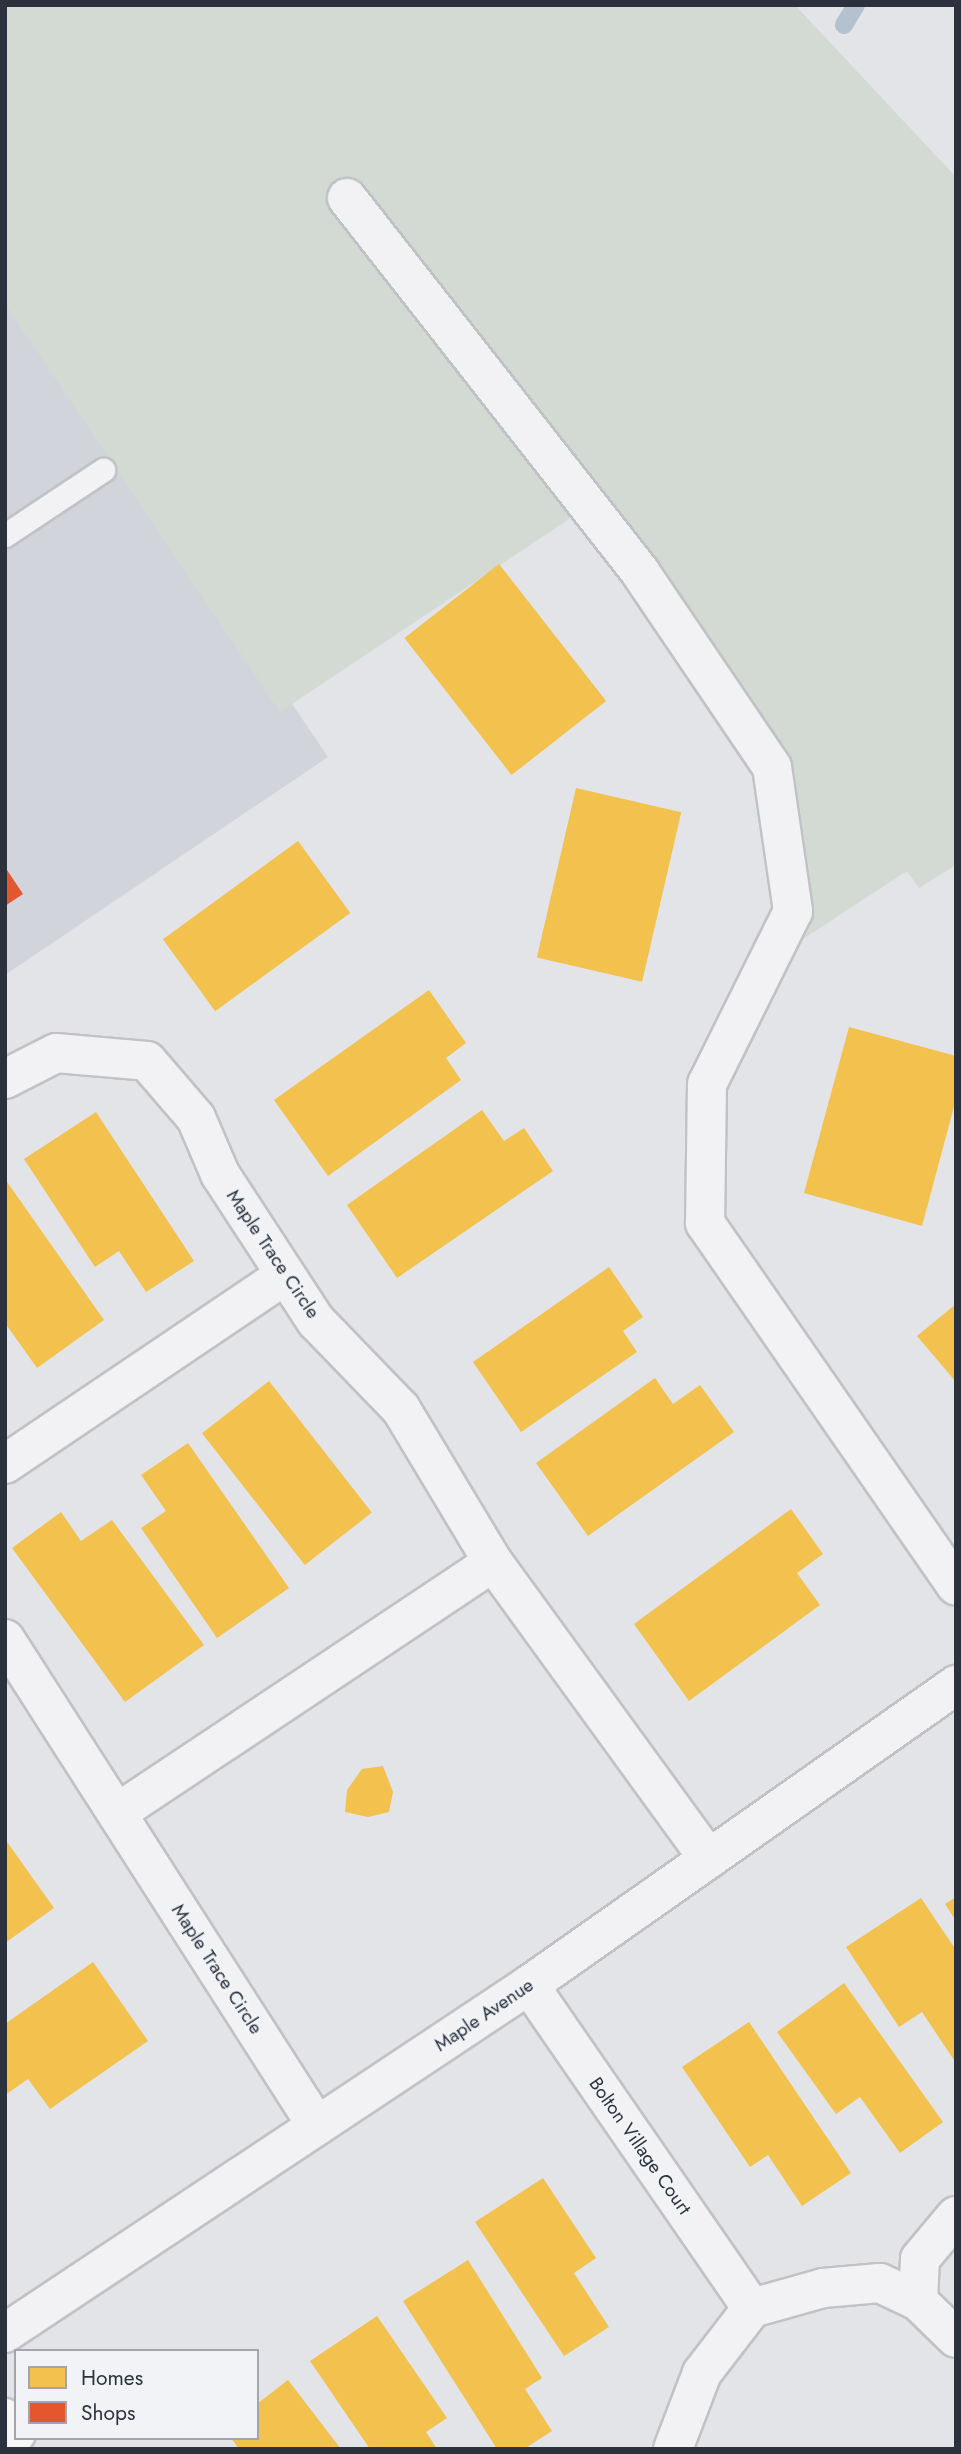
<!DOCTYPE html>
<html>
<head>
<meta charset="utf-8">
<style>
  body { margin:0 }
  #map { position:relative; width:961px; height:2454px; overflow:hidden; background:#e2e4e7; font-family:Jost,sans-serif }
  div>[style] { position:absolute }
  [style*='--x'] { left:calc(var(--x)*1px); top:calc(var(--y)*1px); width:calc(var(--w)*1px); rotate:calc(var(--a)*1deg) }
  .built>* { inset:0; background:#d1d4da }
  .green>* { inset:0; background:#d3dad3 }
  .homes>* { inset:0; background:#f2c14e; transform-origin:0 0 }
  .shops>* { inset:0; background:#e4572e }
  .stream>* { height:18px; margin:-9px; padding:0 9px; transform-origin:9px; border-radius:9px; background:#b4c1cf }
  .roads { filter:drop-shadow(2px 0 #c1c2c5) drop-shadow(-2px 0 #c1c2c5) drop-shadow(0 2px #c1c2c5) drop-shadow(0 -2px #c1c2c5) }
  .service>* { height:23px; margin:-11.5px; padding:0 11.5px; transform-origin:11.5px; border-radius:11.5px; background:#f2f2f4 }
  .minor>* { height:38px; margin:-19px; padding:0 19px; transform-origin:19px; border-radius:19px; background:#f2f2f4 }
  .primary>* { height:38px; margin:-19px; padding:0 19px; transform-origin:19px; border-radius:19px; background:#f6f6f6 }
  span { translate:-50% -50%; white-space:nowrap; text-align:center; line-height:1.15; -webkit-text-stroke:7px #f1f3f6; paint-order:stroke }
  .street-label { font-size:19px; color:#2b323e }
  .frame { position:absolute; inset:0; border:7px solid #2b323e; pointer-events:none }
  .legend { position:absolute; left:14px; top:2349px; width:245px; height:91px; box-sizing:border-box; background:#f1f3f6; border:2px solid #a2a6ac; margin:0; padding:9px 12px; list-style:none; font-size:21px; color:#2b323e }
  .legend li { display:flex; align-items:center; gap:14px; height:35px }
  .legend b { width:35px; border:2px solid #a2a6ac }
</style>
</head>
<body>
<div id="map">
  <div class="built">
    <i style="clip-path:polygon(5px 280px,328px 757px,5px 975px)"></i>
  </div>
  <div class="green">
    <i style="clip-path:polygon(5px 5px,795px 5px,956px 177px,956px 865px,919px 888px,907px 871px,774px 958px,779px 805px,587px 507px,280px 712px,5px 304px)"></i>
  </div>
  <div class="homes">
    <i style="left:499px;top:564px;width:174px;height:120px;rotate:52deg"></i>
    <i style="left:576px;top:788px;width:108px;height:174px;rotate:13deg"></i>
    <i style="left:298px;top:841px;width:89px;height:167px;rotate:54deg"></i>
    <i style="clip-path:polygon(429px 990px,466px 1043px,446px 1058px,461px 1080px,328px 1176px,274px 1100px)"></i>
    <i style="clip-path:polygon(849px 1027px,956px 1056px,956px 1099px,922px 1226px,804px 1193px)"></i>
    <i style="clip-path:polygon(482px 1110px,504px 1141px,524px 1128px,553px 1171px,397px 1278px,347px 1205px)"></i>
    <i style="clip-path:polygon(96px 1112px,194px 1261px,146px 1292px,119px 1251px,95px 1267px,24px 1159px)"></i>
    <i style="clip-path:polygon(5px 1179px,104px 1320px,37px 1368px,5px 1323px)"></i>
    <i style="clip-path:polygon(609px 1267px,643px 1317px,623px 1331px,637px 1352px,521px 1432px,473px 1362px)"></i>
    <i style="clip-path:polygon(956px 1304px,956px 1382px,917px 1336px)"></i>
    <i style="clip-path:polygon(655px 1378px,673px 1404px,700px 1385px,734px 1432px,588px 1536px,536px 1463px)"></i>
    <i style="left:269px;top:1381px;width:167px;height:85px;rotate:52deg"></i>
    <i style="clip-path:polygon(188px 1443px,289px 1588px,217px 1638px,141px 1528px,166px 1511px,141px 1475px)"></i>
    <i style="clip-path:polygon(791px 1509px,823px 1554px,797px 1573px,820px 1605px,689px 1701px,634px 1624px)"></i>
    <i style="clip-path:polygon(61px 1512px,81px 1541px,112px 1520px,204px 1645px,125px 1702px,12px 1548px)"></i>
    <i style="clip-path:polygon(383px 1766px,393px 1792px,389px 1812px,368px 1817px,345px 1812px,347px 1790px,362px 1769px)"></i>
    <i style="clip-path:polygon(5px 1839px,54px 1908px,5px 1943px)"></i>
    <i style="clip-path:polygon(956px 1897px,956px 1921px,945px 1904px)"></i>
    <i style="clip-path:polygon(921px 1898px,956px 1950px,956px 2063px,922px 2012px,899px 2027px,846px 1947px)"></i>
    <i style="clip-path:polygon(93px 1962px,148px 2041px,50px 2109px,28px 2079px,5px 2095px,5px 2024px)"></i>
    <i style="clip-path:polygon(844px 1983px,943px 2122px,900px 2153px,860px 2097px,836px 2114px,777px 2032px)"></i>
    <i style="clip-path:polygon(749px 2022px,851px 2173px,802px 2206px,768px 2155px,750px 2167px,682px 2067px)"></i>
    <i style="clip-path:polygon(543px 2178px,596px 2258px,574px 2273px,609px 2327px,564px 2356px,475px 2222px)"></i>
    <i style="clip-path:polygon(468px 2260px,542px 2378px,525px 2389px,552px 2431px,524px 2449px,497px 2449px,403px 2301px)"></i>
    <i style="clip-path:polygon(377px 2316px,447px 2418px,426px 2432px,437px 2449px,370px 2449px,310px 2361px)"></i>
    <i style="clip-path:polygon(288px 2380px,341px 2449px,239px 2449px,231px 2438px,257px 2438px,257px 2404px)"></i>
  </div>
  <div class="shops">
    <i style="clip-path:polygon(5px 867px,23px 894px,5px 906px)"></i>
  </div>
  <div class="stream">
    <i style="--x:844;--y:25;--w:23;--a:-59"></i>
  </div>
  <div class="roads">
    <div class="service">
      <i style="--x:5;--y:535;--w:118;--a:-33.6"></i>
    </div>
    <div class="minor">
      <i style="--x:347;--y:198;--w:475;--a:51.9"></i>
      <i style="--x:640;--y:572;--w:235;--a:55.9"></i>
      <i style="--x:772;--y:767;--w:146;--a:81.7"></i>
      <i style="--x:793;--y:911;--w:193;--a:116.4"></i>
      <i style="--x:707;--y:1084;--w:139;--a:90.8"></i>
      <i style="--x:705;--y:1223;--w:441;--a:55.3"></i>
      <i style="--x:5;--y:1079;--w:57;--a:-27"></i>
      <i style="--x:56;--y:1053;--w:91;--a:5"></i>
      <i style="--x:147;--y:1061;--w:75;--a:49.3"></i>
      <i style="--x:196;--y:1118;--w:61;--a:66.8"></i>
      <i style="--x:220;--y:1174;--w:176;--a:56.9"></i>
      <i style="--x:316;--y:1321;--w:122;--a:46"></i>
      <i style="--x:401;--y:1409;--w:179;--a:59"></i>
      <i style="--x:493;--y:1562;--w:367;--a:54"></i>
      <i style="--x:5;--y:1464;--w:338;--a:-34"></i>
      <i style="--x:5;--y:1639;--w:578;--a:57.35"></i>
      <i style="--x:117;--y:1813;--w:452;--a:-33.7"></i>
      <i style="--x:529;--y:1985;--w:393;--a:55.4"></i>
      <i style="--x:918;--y:2301;--w:42;--a:-87.3"></i>
      <i style="--x:920;--y:2259;--w:56;--a:-50.1"></i>
      <i style="--x:5;--y:2333;--w:629;--a:-33.59"></i>
      <i style="--x:529;--y:1985;--w:522;--a:-35.09"></i>
      <i style="--x:673;--y:2449;--w:81;--a:-69.1"></i>
      <i style="--x:702;--y:2373;--w:82;--a:-52.4"></i>
      <i style="--x:752;--y:2308;--w:74;--a:-15.7"></i>
      <i style="--x:823;--y:2288;--w:57;--a:-5"></i>
      <i style="--x:880;--y:2283;--w:42;--a:25.3"></i>
      <i style="--x:918;--y:2301;--w:53;--a:44.2"></i>
    </div>
    <div class="primary">
      <i style="--x:5;--y:2418;--w:19;--a:54"></i>
    </div>
  </div>
  <div class="street-label">
    <span style="left:273px;top:1254px;rotate:56deg">Maple Trace Circle</span>
    <span style="left:217px;top:1969px;rotate:57deg">Maple Trace Circle</span>
    <span style="left:484px;top:2015px;rotate:-34deg">Maple Avenue</span>
    <span style="left:640px;top:2146px;rotate:55deg">Bolton Village Court</span>
  </div>
  <div class="frame"></div>
  <ul class="legend">
  <li><b style="height:19px;background:#f2c14e"></b>Homes</li>
  <li><b style="height:19px;background:#e4572e"></b>Shops</li>
  </ul>
</div>
</body>
</html>
